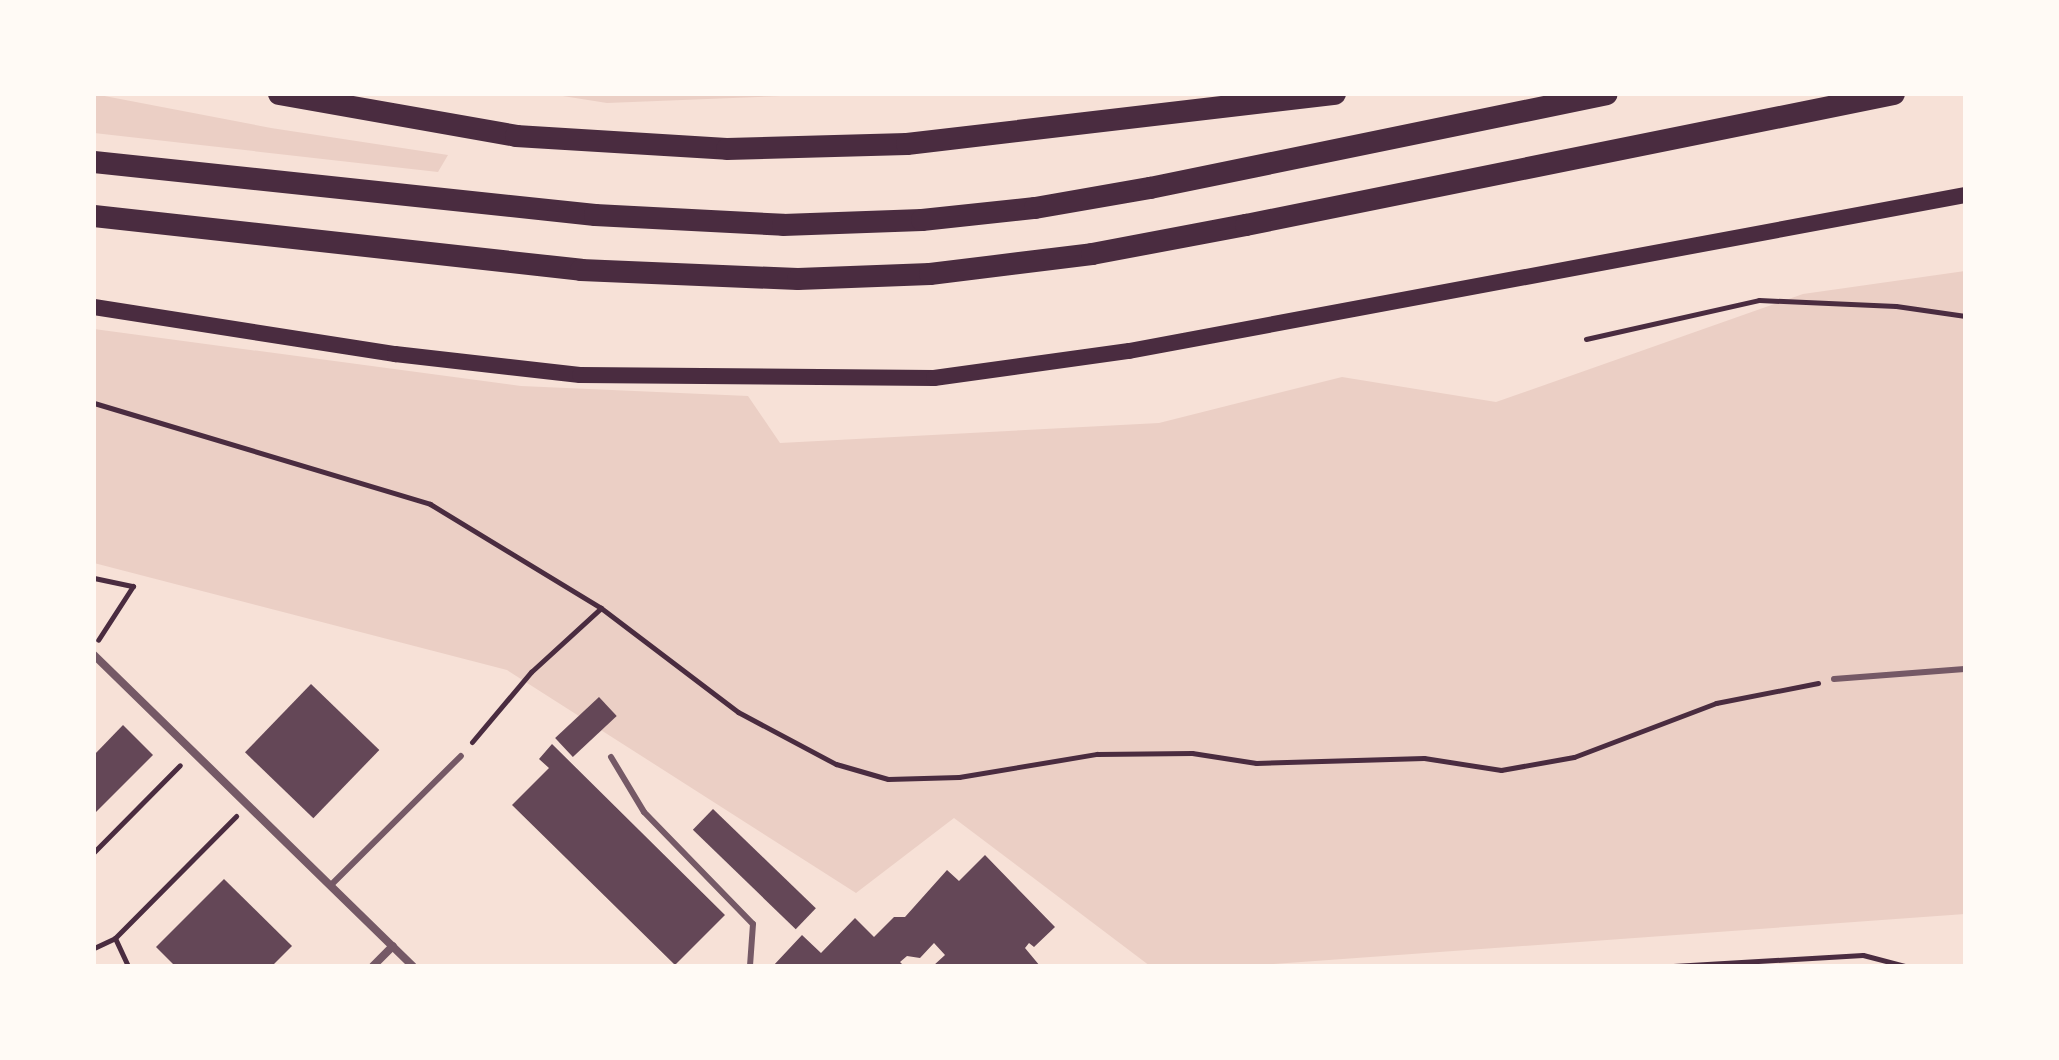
<!DOCTYPE html>
<html>
<head>
<meta charset="utf-8">
<style>
  body { margin:0 }
  #map { position:relative; width:2059px; height:1060px; overflow:hidden; background:#f7e1d7; font-family:Commissioner,sans-serif }
  div>[style] { position:absolute }
  [style*='--x'] { left:calc(var(--x)*1px); top:calc(var(--y)*1px); width:calc(var(--w)*1px); rotate:calc(var(--a)*1deg) }
  .green>* { inset:0; background:#ebcfc5 }
  .building>* { inset:0; background:#644757; transform-origin:0 0 }
  .path>* { height:5px; margin:-2.5px; padding:0 2.5px; transform-origin:2.5px; border-radius:2.5px; background:#4a2c40 }
  .service>* { height:6px; margin:-3px; padding:0 3px; transform-origin:3px; border-radius:3px; background:#755966 }
  .minor>* { height:8px; margin:-4px; padding:0 4px; transform-origin:4px; border-radius:4px; background:#755966 }
  .secondary>* { height:16px; margin:-8px; padding:0 8px; transform-origin:8px; border-radius:8px; background:#4a2c40 }
  .trunk>* { height:22px; margin:-11px; padding:0 11px; transform-origin:11px; border-radius:11px; background:#4a2c40 }
  span { translate:-50% -50%; white-space:nowrap; text-align:center; line-height:1.15; -webkit-text-stroke:6px #fffaf5; paint-order:stroke }
  .frame { position:absolute; inset:0; border:96px solid #fffaf5; pointer-events:none }
</style>
</head>
<body>
<div id="map">
  <div class="green">
    <i style="clip-path:polygon(94px 94px,271px 128px,448px 155px,438px 172px,94px 133px)"></i>
    <i style="clip-path:polygon(550px 94px,830px 94px,607px 103px)"></i>
    <i style="clip-path:polygon(1965px 271px,1965px 914px,1246px 966px,1150px 966px,954px 818px,856px 893px,507px 670px,94px 563px,94px 329px,521px 386px,748px 396px,780px 443px,1159px 423px,1342px 377px,1496px 402px,1803px 294px)"></i>
  </div>
  <div class="building">
    <i style="left:311px;top:684px;width:95px;height:95px;rotate:44deg"></i>
    <i style="left:599px;top:697px;width:26px;height:60px;rotate:47deg"></i>
    <i style="clip-path:polygon(123px 725px,153px 755px,94px 814px,94px 755px)"></i>
    <i style="clip-path:polygon(552px 744px,725px 915px,675px 965px,512px 805px,549px 768px,539px 759px)"></i>
    <i style="left:713px;top:809px;width:143px;height:29px;rotate:44deg"></i>
    <i style="clip-path:polygon(985px 855px,1055px 927px,1034px 947px,1029px 943px,1025px 948px,1040px 966px,933px 966px,945px 955px,934px 943px,920px 958px,907px 956px,900px 962px,904px 966px,773px 966px,802px 935px,821px 953px,855px 918px,874px 937px,894px 917px,905px 917px,947px 870px,959px 881px)"></i>
    <i style="clip-path:polygon(224px 879px,292px 946px,272px 966px,175px 966px,156px 947px)"></i>
  </div>
  <div class="path">
    <i style="--x:1586;--y:339;--w:177;--a:-12.7"></i>
    <i style="--x:1759;--y:300;--w:137;--a:2.5"></i>
    <i style="--x:1896;--y:306;--w:70;--a:8.2"></i>
    <i style="--x:94;--y:403;--w:351;--a:16.7"></i>
    <i style="--x:430;--y:504;--w:200;--a:31.3"></i>
    <i style="--x:601;--y:608;--w:172;--a:37.2"></i>
    <i style="--x:738;--y:712;--w:111;--a:28"></i>
    <i style="--x:836;--y:764;--w:54;--a:16.1"></i>
    <i style="--x:888;--y:779;--w:71;--a:-1.6"></i>
    <i style="--x:959;--y:777;--w:140;--a:-9.5"></i>
    <i style="--x:1097;--y:754;--w:95;--a:-0.6"></i>
    <i style="--x:1192;--y:753;--w:65;--a:8.9"></i>
    <i style="--x:1256;--y:763;--w:168;--a:-1.7"></i>
    <i style="--x:1424;--y:758;--w:78;--a:8.9"></i>
    <i style="--x:1501;--y:770;--w:74;--a:-10.1"></i>
    <i style="--x:1574;--y:757;--w:152;--a:-20.8"></i>
    <i style="--x:1716;--y:703;--w:104;--a:-11.1"></i>
    <i style="--x:94;--y:578;--w:40;--a:12"></i>
    <i style="--x:133;--y:586;--w:64;--a:122.9"></i>
    <i style="--x:472;--y:742;--w:92;--a:-49.9"></i>
    <i style="--x:531;--y:672;--w:95;--a:-42.4"></i>
    <i style="--x:94;--y:852;--w:122;--a:-45.3"></i>
    <i style="--x:94;--y:948;--w:23;--a:-25"></i>
    <i style="--x:128;--y:966;--w:31;--a:-115"></i>
    <i style="--x:115;--y:938;--w:172;--a:-45.2"></i>
    <i style="--x:1673;--y:966;--w:190;--a:-3.3"></i>
    <i style="--x:1863;--y:955;--w:43;--a:14.7"></i>
  </div>
  <div class="service">
    <i style="--x:1834;--y:679;--w:131;--a:-4.4"></i>
    <i style="--x:611;--y:757;--w:64;--a:59"></i>
    <i style="--x:644;--y:812;--w:156;--a:45.8"></i>
    <i style="--x:753;--y:924;--w:42;--a:94.1"></i>
    <i style="--x:331;--y:885;--w:183;--a:-44.8"></i>
  </div>
  <div class="minor">
    <i style="--x:94;--y:655;--w:446;--a:44.3"></i>
    <i style="--x:373;--y:966;--w:28;--a:-45"></i>
  </div>
  <div class="secondary">
    <i style="--x:94;--y:307;--w:305;--a:8.9"></i>
    <i style="--x:395;--y:354;--w:186;--a:6.5"></i>
    <i style="--x:580;--y:375;--w:354;--a:0.5"></i>
    <i style="--x:934;--y:378;--w:197;--a:-7.9"></i>
    <i style="--x:1129;--y:351;--w:850;--a:-10.57"></i>
  </div>
  <div class="trunk">
    <i style="--x:279;--y:94;--w:241;--a:10"></i>
    <i style="--x:516;--y:136;--w:211;--a:3.5"></i>
    <i style="--x:727;--y:149;--w:180;--a:-1.6"></i>
    <i style="--x:907;--y:144;--w:431;--a:-6.7"></i>
    <i style="--x:94;--y:162;--w:504;--a:6.04"></i>
    <i style="--x:595;--y:215;--w:188;--a:3"></i>
    <i style="--x:783;--y:225;--w:139;--a:-2.1"></i>
    <i style="--x:922;--y:220;--w:114;--a:-6.1"></i>
    <i style="--x:1035;--y:208;--w:117;--a:-9.9"></i>
    <i style="--x:1150;--y:188;--w:466;--a:-11.6"></i>
    <i style="--x:94;--y:216;--w:490;--a:6.3"></i>
    <i style="--x:581;--y:270;--w:217;--a:2.4"></i>
    <i style="--x:798;--y:279;--w:132;--a:-2.2"></i>
    <i style="--x:930;--y:274;--w:163;--a:-7"></i>
    <i style="--x:1092;--y:254;--w:157;--a:-10.7"></i>
    <i style="--x:1246;--y:225;--w:661;--a:-11.43"></i>
  </div>
  <div class="frame"></div>
</div>
</body>
</html>
